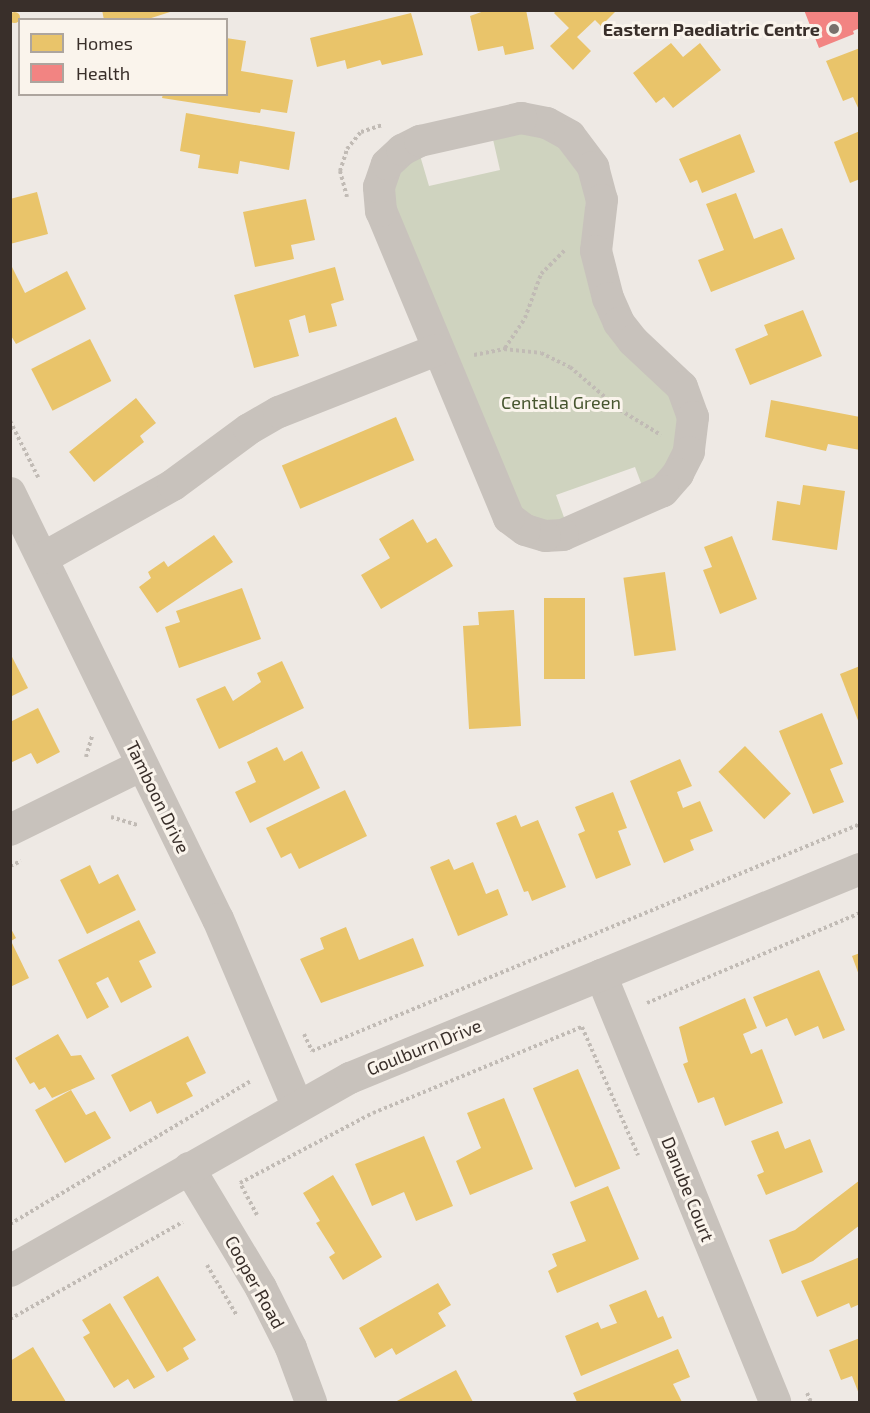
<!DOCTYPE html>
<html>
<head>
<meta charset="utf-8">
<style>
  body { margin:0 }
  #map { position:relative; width:870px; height:1413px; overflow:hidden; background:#eee9e4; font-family:"Exo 2",sans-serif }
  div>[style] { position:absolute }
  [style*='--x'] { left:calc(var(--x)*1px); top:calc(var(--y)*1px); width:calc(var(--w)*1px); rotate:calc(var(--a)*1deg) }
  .green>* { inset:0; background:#cfd3bf }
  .homes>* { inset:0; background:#e9c46a; transform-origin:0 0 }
  .round { border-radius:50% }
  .health>* { inset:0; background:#f28482 }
  .path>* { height:4px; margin-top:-2px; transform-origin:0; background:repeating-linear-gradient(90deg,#c1bbb5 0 3px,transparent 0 6px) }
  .minor>* { height:32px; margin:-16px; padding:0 16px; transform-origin:16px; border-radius:16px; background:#c8c2bc }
  .dots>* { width:16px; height:16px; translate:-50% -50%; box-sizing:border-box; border:3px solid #faf4ec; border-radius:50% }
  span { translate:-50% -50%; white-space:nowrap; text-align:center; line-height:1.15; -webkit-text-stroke:6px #faf4ec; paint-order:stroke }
  .poi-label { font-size:18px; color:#392f2a; font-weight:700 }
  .right { translate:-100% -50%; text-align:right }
  .park-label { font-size:18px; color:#47562f }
  .street-label { font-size:18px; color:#392f2a }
  .frame { position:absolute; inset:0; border:12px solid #392f2a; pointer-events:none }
  .legend { position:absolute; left:18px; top:18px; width:210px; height:78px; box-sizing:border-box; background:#faf4ec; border:2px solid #ada59e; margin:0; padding:8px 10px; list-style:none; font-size:18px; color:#392f2a }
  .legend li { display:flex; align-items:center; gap:12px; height:30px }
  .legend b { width:30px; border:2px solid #ada59e }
</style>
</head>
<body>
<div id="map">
  <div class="green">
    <i style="clip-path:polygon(529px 132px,555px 142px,587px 184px,584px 234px,679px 406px,678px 453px,644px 491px,635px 467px,556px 495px,566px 523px,525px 519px,392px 208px,389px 186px,419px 152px,429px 186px,500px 170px,492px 135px)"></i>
  </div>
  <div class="homes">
    <i style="clip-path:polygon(102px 10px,170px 10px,170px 12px,145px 20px,104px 20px)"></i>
    <i style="clip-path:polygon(487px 10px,526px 10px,534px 49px,505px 55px,503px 46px,478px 51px,470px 16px)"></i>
    <i style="clip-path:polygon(557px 10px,617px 10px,601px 26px,595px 20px,577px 37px,591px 51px,573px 70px,550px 46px,569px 28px,554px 13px)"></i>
    <i class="round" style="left:8.5px;top:11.5px;width:11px;height:11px"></i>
    <i style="clip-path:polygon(411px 13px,423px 55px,382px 65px,380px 60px,347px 69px,345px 60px,317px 67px,310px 38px)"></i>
    <i style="clip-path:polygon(226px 38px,246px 41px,241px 71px,293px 80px,287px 113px,261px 109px,260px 113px,162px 98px,163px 94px,226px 94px)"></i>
    <i style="clip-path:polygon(671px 43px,683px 57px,700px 43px,721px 70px,673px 108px,664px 97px,656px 103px,633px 73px)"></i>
    <i style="clip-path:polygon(860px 48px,860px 112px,853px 97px,843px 101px,826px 61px)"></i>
    <i style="clip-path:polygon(186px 113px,295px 132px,289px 170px,240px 161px,238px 174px,198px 168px,200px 155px,180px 151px)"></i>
    <i style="clip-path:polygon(860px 131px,860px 179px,850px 183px,834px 142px)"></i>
    <i style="clip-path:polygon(740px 134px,755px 172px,702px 193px,697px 180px,690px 183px,679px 159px)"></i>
    <i style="clip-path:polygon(37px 192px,48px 234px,10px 244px,10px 199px)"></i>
    <i style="clip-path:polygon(736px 193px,754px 239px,782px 228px,795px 259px,711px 292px,698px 260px,724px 250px,706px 204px)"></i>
    <i style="clip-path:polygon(306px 199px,315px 240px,291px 245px,294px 259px,255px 267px,243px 212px)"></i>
    <i style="clip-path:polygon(10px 263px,25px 293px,67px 271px,86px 309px,16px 344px,10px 334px)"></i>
    <i style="clip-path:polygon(335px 267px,344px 300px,331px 304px,337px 326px,309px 333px,305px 315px,289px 320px,299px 356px,254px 368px,234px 295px)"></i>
    <i style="clip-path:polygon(803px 310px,822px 356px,750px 385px,735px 349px,768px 335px,764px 325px)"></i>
    <i style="left:90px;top:339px;width:47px;height:66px;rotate:63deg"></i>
    <i style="clip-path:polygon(136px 398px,156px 423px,140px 436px,144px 442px,94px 482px,69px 452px)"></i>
    <i style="clip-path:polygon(771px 400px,860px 417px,860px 450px,828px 444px,826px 451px,765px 437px)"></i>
    <i style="left:396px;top:417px;width:47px;height:124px;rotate:67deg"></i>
    <i style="clip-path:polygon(803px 485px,845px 491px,837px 550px,772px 540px,777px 501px,800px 505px)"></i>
    <i style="clip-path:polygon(413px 519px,427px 543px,436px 538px,453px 566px,381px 609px,361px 575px,390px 558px,379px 539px)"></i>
    <i style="clip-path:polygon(214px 535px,233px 562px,157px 613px,139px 587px,151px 578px,148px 572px,164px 561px,168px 567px)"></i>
    <i style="clip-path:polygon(732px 536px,757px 599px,720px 614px,703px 570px,712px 567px,704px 547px)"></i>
    <i style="left:665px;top:572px;width:79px;height:42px;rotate:82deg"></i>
    <i style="clip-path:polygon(242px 588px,261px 639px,179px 668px,165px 627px,180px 622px,176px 611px)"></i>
    <i style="left:585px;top:598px;width:81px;height:41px;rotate:90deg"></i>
    <i style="clip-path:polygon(514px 610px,521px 726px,469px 729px,463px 626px,479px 625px,478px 612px)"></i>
    <i style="clip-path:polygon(10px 653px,28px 688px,10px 697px)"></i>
    <i style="clip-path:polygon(282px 661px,304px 708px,219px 749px,196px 699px,225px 686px,233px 701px,261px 682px,257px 673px)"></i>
    <i style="clip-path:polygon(860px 666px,860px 723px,859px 723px,840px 674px)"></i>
    <i style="clip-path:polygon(38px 708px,60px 752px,37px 764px,31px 753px,10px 763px,10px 722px)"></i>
    <i style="clip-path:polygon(822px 713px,843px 764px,830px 769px,844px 802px,813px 814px,779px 731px)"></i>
    <i style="left:745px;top:746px;width:66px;height:37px;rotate:46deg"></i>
    <i style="clip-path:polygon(277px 747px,284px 761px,302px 751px,320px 788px,250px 823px,235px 792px,256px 782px,247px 762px)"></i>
    <i style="clip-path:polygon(680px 759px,692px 786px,677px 792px,683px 808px,700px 801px,713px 831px,690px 840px,694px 850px,664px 863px,630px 781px)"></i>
    <i style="clip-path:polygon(345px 790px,367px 836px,299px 869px,291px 853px,281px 858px,266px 828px)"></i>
    <i style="clip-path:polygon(613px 792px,627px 828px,618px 831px,631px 865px,596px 879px,578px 834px,585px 831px,575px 807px)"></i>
    <i style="clip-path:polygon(516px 815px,521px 827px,538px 820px,566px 887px,532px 901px,528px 891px,524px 892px,496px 823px)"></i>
    <i style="clip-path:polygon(449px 859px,454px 870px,473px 862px,486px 894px,498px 889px,508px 915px,458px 936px,430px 867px)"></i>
    <i style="clip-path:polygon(90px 865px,99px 884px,118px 874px,136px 910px,87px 934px,60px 880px)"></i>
    <i style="clip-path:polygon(139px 920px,156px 953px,139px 961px,152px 987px,121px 1003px,108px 977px,96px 983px,109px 1007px,87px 1019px,58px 960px)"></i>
    <i style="clip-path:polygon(10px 927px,16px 938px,11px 941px,29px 978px,10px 987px)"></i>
    <i style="clip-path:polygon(346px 927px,359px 960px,413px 938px,424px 966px,321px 1003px,300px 959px,324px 949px,320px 938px)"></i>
    <i style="clip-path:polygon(860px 953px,860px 975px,859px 975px,852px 956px)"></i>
    <i style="clip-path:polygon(819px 970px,845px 1030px,823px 1039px,818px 1026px,795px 1036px,787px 1018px,766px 1027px,753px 997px)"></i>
    <i style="clip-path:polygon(745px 998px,757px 1028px,743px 1034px,751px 1054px,762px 1049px,783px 1103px,725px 1126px,714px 1097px,698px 1103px,683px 1064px,688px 1062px,679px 1027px)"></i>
    <i style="clip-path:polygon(58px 1034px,71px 1056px,81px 1055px,95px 1079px,52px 1098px,45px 1087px,39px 1090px,34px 1082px,30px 1084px,15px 1058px)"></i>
    <i style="clip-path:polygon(188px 1036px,206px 1073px,186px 1083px,193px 1096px,157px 1114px,151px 1101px,130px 1112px,111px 1075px)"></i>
    <i style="left:578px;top:1069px;width:108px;height:49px;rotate:67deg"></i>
    <i style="clip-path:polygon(71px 1090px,86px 1115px,95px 1111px,111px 1138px,65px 1163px,35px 1110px)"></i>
    <i style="clip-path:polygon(504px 1098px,533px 1169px,470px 1195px,456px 1161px,481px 1148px,467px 1113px)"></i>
    <i style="clip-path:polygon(778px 1131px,785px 1149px,810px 1139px,823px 1172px,766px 1195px,757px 1175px,764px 1172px,751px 1141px)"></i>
    <i style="clip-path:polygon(424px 1136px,453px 1206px,416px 1221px,404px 1192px,372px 1206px,355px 1164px)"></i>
    <i style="clip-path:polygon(333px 1175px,382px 1257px,343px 1280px,329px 1257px,335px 1253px,316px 1223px,320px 1221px,303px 1193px)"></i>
    <i style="clip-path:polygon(860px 1180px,860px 1225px,813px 1261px,782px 1274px,769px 1240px,795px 1230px)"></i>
    <i style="clip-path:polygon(608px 1186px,639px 1259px,557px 1293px,548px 1271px,557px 1266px,552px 1254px,586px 1241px,570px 1202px)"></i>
    <i style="clip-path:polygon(860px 1257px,860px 1304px,851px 1308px,849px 1303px,817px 1317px,801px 1281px)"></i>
    <i style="clip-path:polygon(158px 1276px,196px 1340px,183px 1348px,189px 1359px,167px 1372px,123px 1297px)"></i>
    <i style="clip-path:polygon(438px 1283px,451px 1305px,438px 1313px,446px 1326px,396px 1355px,392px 1348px,375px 1358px,359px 1328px)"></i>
    <i style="clip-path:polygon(646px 1290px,658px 1318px,663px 1316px,672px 1338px,581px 1376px,565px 1336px,598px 1322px,601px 1329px,617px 1323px,609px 1305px)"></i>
    <i style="clip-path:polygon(110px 1303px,155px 1377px,134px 1389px,128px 1379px,114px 1388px,83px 1337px,90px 1333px,82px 1320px)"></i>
    <i style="clip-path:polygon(860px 1338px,860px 1393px,859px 1394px,852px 1376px,841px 1380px,829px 1350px)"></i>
    <i style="clip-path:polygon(33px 1347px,66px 1402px,10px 1402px,10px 1361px)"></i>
    <i style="clip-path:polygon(678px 1349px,690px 1377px,673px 1384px,682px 1402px,577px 1402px,573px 1393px)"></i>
    <i style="clip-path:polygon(456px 1370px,473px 1402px,395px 1402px)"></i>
  </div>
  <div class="health">
    <i style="clip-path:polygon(804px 10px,860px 10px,860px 28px,853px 31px,854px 34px,819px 48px)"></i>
  </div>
  <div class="path">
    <i style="--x:347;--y:197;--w:27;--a:-105"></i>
    <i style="--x:340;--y:171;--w:23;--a:-72"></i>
    <i style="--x:347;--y:149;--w:22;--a:-51"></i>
    <i style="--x:361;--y:132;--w:22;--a:-18"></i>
    <i style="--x:505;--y:348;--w:36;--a:-56"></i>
    <i style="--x:525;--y:318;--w:47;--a:-70"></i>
    <i style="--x:541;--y:274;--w:34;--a:-45"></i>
    <i style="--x:474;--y:355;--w:31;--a:-11"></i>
    <i style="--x:504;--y:349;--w:37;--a:6"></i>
    <i style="--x:541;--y:353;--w:32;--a:26"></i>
    <i style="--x:570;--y:367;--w:66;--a:40.7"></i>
    <i style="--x:620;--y:410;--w:48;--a:31.4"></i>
    <i style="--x:10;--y:421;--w:63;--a:63.4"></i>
    <i style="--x:86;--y:757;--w:22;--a:-74"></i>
    <i style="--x:111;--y:817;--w:28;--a:17"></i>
    <i style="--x:10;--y:866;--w:12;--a:-24"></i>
    <i style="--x:647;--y:1003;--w:231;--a:-22.9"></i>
    <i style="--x:304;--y:1034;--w:19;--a:65"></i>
    <i style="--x:312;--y:1051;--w:593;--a:-22.5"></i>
    <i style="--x:257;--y:1215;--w:36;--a:-118"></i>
    <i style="--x:240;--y:1183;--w:150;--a:-27.8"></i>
    <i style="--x:373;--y:1113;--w:226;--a:-22.4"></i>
    <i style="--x:582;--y:1027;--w:140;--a:66.4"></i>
    <i style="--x:10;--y:1224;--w:280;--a:-30.7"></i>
    <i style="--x:207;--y:1265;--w:59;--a:59.5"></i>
    <i style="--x:10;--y:1319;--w:198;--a:-29.3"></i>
    <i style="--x:807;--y:1393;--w:10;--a:66"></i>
  </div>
  <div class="minor">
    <i style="--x:521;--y:118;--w:26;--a:11"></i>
    <i style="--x:547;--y:123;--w:26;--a:29"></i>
    <i style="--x:570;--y:136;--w:39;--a:53"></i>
    <i style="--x:593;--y:167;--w:34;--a:75"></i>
    <i style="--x:602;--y:200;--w:51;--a:96.7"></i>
    <i style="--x:596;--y:251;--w:49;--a:75.7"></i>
    <i style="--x:608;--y:298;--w:27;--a:66"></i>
    <i style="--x:619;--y:323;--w:23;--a:52"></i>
    <i style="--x:633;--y:341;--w:67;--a:43.2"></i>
    <i style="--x:682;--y:387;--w:32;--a:70"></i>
    <i style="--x:693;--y:417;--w:35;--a:97"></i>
    <i style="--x:689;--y:452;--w:25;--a:117"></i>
    <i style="--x:678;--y:474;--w:23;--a:131"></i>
    <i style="--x:663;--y:491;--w:109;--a:156.3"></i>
    <i style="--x:563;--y:535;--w:18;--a:177"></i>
    <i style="--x:545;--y:536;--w:21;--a:-163"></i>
    <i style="--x:525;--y:530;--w:20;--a:-143"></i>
    <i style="--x:509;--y:518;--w:333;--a:-112.6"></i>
    <i style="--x:381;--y:211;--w:24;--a:-95"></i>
    <i style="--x:379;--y:187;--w:24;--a:-71"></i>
    <i style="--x:387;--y:164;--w:21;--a:-43"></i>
    <i style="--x:402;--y:150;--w:20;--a:-27"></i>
    <i style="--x:420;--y:141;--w:104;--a:-12.8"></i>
    <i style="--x:10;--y:493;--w:474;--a:64"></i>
    <i style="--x:218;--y:919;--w:202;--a:67"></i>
    <i style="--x:43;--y:558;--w:149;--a:-29.3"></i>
    <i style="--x:173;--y:485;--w:94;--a:-36.4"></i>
    <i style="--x:249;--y:429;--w:34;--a:-30"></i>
    <i style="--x:279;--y:412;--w:169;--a:-21.5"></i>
    <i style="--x:10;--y:830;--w:147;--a:-26.2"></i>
    <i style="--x:601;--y:975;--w:461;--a:67.8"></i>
    <i style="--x:189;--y:1168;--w:140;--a:59"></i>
    <i style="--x:261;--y:1288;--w:67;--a:63.4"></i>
    <i style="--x:291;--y:1348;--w:58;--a:69.7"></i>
    <i style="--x:10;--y:1271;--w:391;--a:-29.6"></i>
    <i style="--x:350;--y:1078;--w:551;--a:-22.28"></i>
  </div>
  <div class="dots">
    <i style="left:834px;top:29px;background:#78706b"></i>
  </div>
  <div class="poi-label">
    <span class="right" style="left:820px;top:29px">Eastern Paediatric Centre</span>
  </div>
  <div class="park-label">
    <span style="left:561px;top:402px">Centalla Green</span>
  </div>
  <div class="street-label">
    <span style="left:158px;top:797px;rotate:64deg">Tamboon Drive</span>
    <span style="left:424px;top:1047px;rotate:-22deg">Goulburn Drive</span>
    <span style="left:688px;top:1189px;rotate:68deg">Danube Court</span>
    <span style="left:255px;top:1282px;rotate:61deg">Cooper Road</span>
  </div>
  <div class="frame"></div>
  <ul class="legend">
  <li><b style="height:16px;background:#e9c46a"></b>Homes</li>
  <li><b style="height:16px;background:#f28482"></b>Health</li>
  </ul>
</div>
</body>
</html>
